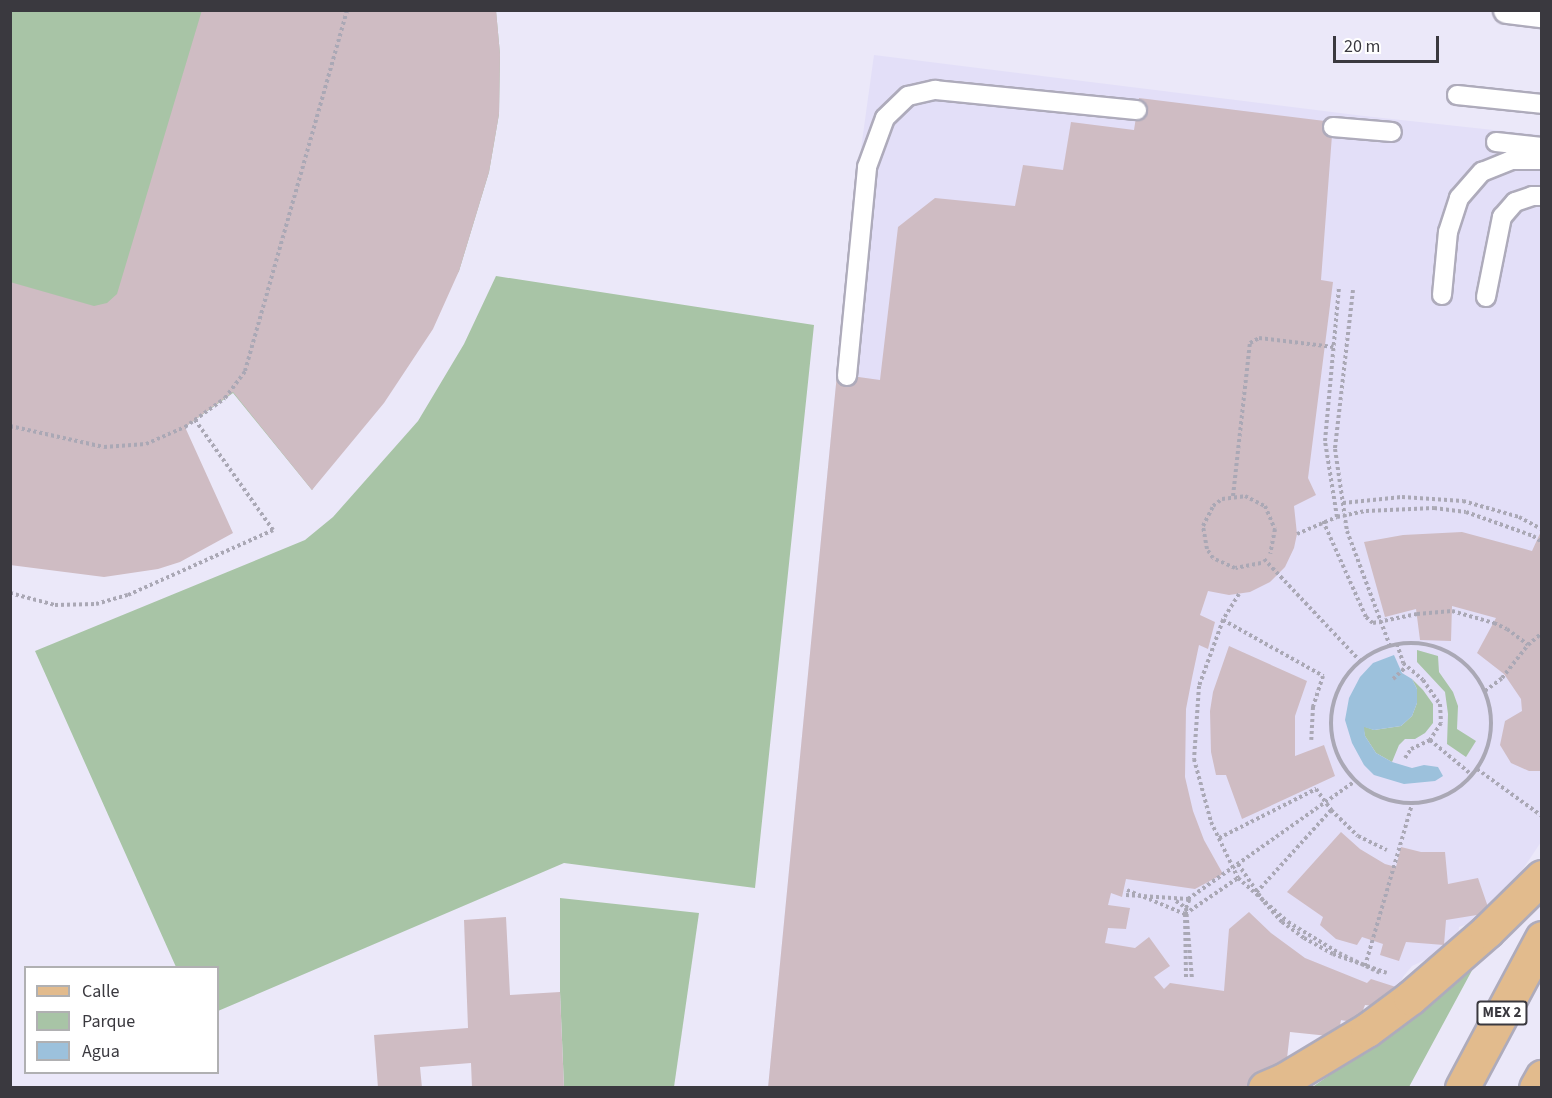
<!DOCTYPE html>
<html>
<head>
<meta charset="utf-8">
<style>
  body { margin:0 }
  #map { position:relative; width:1552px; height:1098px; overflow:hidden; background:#ebe8f9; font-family:"Source Sans 3",sans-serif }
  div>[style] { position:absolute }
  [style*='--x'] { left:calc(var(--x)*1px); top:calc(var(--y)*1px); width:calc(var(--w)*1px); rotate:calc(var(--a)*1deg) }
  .built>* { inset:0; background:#e3dff8 }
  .green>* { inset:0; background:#a8c4a6 }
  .water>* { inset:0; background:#9cc1dc }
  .building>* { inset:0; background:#cfbcc3 }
  .path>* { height:4px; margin-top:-2px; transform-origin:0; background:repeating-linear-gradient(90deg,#aaa8b5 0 3px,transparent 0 6px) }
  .path>.ring { margin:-2px; padding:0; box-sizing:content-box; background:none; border:4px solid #aaa8b5; border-radius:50% }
  .roads { filter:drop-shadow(2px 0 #aeabbb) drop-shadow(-2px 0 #aeabbb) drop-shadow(0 2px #aeabbb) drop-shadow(0 -2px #aeabbb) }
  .service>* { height:18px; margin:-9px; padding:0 9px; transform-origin:9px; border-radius:9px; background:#fff }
  .pedestrian>* { height:26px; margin:-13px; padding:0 13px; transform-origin:13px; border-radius:13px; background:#fff }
  .primary>* { height:33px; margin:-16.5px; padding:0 16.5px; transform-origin:16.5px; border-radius:16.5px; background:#e2bb8d }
  .path-bridge>* { height:4px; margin-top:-2px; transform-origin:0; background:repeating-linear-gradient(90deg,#aaa8b5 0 3px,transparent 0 6px) }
  span { translate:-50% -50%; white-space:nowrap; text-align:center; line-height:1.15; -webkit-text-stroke:6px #fff; paint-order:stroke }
  .shield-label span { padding:2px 4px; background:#fff; border:2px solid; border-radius:4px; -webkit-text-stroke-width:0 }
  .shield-label { font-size:15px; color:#3a393f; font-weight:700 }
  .frame { position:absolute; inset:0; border:12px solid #3a393f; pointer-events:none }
  .legend { position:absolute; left:24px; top:966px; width:195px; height:108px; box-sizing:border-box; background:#fff; border:2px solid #b0b0b2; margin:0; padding:8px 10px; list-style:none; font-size:18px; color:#3a393f }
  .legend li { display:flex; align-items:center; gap:12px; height:30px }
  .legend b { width:30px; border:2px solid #b0b0b2 }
  .scale { position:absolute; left:1333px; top:36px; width:106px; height:27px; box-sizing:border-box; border:3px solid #3a393f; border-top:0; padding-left:8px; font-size:18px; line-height:21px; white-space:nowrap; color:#3a393f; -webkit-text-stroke:4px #fff; paint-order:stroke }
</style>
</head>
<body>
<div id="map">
  <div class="built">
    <i style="clip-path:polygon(874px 55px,1364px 116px,1541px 135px,1541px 842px,1491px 917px,1459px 927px,1457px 954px,1427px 959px,1412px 966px,1403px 977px,1396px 997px,1385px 1007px,1365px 1005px,1358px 1023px,1341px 1021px,1290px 1032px,1287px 1058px,1280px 1073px,1249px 1086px,768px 1088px,837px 374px,859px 163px)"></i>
  </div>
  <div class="green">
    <i style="clip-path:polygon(10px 11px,496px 11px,500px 54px,499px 114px,489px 172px,459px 271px,312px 490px,233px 393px,185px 427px,11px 426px)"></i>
    <i style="clip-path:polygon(496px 276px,814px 325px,755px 888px,564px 863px,218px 1011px,218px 968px,176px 967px,35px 651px,305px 540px,333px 517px,418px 421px,464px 344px)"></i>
    <i style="clip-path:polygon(1417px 650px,1438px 656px,1439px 672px,1453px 692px,1458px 706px,1457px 729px,1476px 741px,1466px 757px,1447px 744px,1448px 714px,1445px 692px,1417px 662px)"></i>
    <i style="clip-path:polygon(1412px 679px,1423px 690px,1433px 704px,1433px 723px,1425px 733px,1415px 739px,1405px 739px,1399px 745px,1392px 762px,1376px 753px,1365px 736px,1363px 726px,1374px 730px,1401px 726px,1412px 716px,1417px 703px,1417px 689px)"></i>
    <i style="clip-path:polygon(560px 898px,699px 913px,674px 1087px,564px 1087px,560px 992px)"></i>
    <i style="clip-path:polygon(1476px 963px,1409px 1087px,1311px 1088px,1397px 1028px)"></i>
  </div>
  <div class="water">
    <i style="clip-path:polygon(1394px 655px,1402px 673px,1412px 679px,1417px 689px,1417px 703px,1412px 716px,1401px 726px,1374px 730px,1364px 727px,1365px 736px,1376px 753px,1392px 762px,1412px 768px,1424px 765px,1438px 767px,1443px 776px,1435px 781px,1404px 784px,1374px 775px,1364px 765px,1352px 743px,1345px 720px,1349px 698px,1360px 677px,1373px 663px)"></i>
  </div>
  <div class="building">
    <i style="clip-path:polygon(202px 10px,496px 10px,500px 54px,499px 114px,489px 172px,459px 271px,433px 329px,384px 403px,312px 490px,233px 392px,185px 427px,233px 533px,180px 562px,158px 569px,104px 577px,10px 565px,10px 282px,94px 306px,107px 303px,117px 294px)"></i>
    <i style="clip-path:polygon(1139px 98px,1333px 122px,1321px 280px,1333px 282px,1308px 478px,1316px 495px,1294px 506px,1297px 534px,1294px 548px,1285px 567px,1270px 582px,1250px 592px,1229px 595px,1208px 591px,1200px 615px,1215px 622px,1208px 649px,1199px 645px,1192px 678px,1186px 709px,1185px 777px,1193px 811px,1204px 840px,1223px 874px,1195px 889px,1126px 879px,1122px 897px,1111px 893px,1108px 905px,1130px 908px,1126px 929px,1108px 928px,1105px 943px,1135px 948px,1149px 937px,1170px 966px,1154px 977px,1164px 989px,1170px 983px,1224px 991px,1229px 929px,1249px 912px,1271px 933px,1305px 958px,1367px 983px,1371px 979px,1399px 988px,1385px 1007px,1365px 1005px,1358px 1023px,1341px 1020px,1338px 1037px,1290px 1032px,1287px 1058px,1280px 1073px,1249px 1086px,768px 1088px,837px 374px,880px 380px,898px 227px,935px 198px,1015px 206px,1023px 165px,1063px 170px,1071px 122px,1134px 130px)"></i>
    <i style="clip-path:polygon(1542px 529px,1542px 771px,1529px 771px,1511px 763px,1500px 745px,1505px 721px,1522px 711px,1521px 699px,1504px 674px,1477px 653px,1496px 618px,1452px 606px,1451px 641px,1420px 640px,1416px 609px,1385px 617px,1364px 542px,1403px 535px,1462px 532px,1532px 551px)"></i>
    <i style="clip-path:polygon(1229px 646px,1307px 681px,1295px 716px,1295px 756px,1324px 745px,1335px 776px,1242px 819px,1226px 775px,1216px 775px,1211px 752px,1210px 711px,1213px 692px)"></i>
    <i style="clip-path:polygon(1341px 832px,1360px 849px,1385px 864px,1396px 867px,1401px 847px,1421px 852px,1445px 852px,1448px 884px,1478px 878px,1488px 907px,1483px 914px,1446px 920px,1444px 945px,1406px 942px,1399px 961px,1380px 955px,1383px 944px,1362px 937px,1357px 945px,1336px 939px,1320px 925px,1323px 917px,1287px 892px)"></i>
    <i style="clip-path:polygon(506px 917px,510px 995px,560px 992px,564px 1088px,472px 1088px,471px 1063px,420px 1067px,422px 1088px,378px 1088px,374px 1035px,468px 1028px,464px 920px)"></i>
  </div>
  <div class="path">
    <i style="--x:1353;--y:290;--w:160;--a:96.5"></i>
    <i style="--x:1335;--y:449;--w:83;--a:81.7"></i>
    <i style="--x:1347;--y:531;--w:123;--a:69.5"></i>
    <i style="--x:10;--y:426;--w:96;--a:12.6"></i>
    <i style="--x:104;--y:447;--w:42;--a:-4.1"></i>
    <i style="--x:146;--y:444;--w:43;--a:-23.6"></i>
    <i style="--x:185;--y:427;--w:49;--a:-35.9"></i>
    <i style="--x:225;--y:398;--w:34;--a:-53"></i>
    <i style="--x:245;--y:371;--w:375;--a:-74.2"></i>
    <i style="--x:1233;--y:496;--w:154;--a:-83.7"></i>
    <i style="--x:1250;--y:343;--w:10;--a:-29"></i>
    <i style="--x:1259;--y:338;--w:75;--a:6.9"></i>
    <i style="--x:1343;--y:503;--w:59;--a:-5.8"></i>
    <i style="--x:1402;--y:497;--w:61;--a:3.8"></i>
    <i style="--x:1463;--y:501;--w:58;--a:15.9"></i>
    <i style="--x:1519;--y:517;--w:26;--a:28"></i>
    <i style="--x:1297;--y:534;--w:43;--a:-23"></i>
    <i style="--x:1337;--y:517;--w:77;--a:-99"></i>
    <i style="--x:1325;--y:441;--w:154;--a:-84.8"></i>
    <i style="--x:1264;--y:559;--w:140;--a:46.7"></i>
    <i style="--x:1261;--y:563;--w:26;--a:169"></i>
    <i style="--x:1235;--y:568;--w:24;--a:-156"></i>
    <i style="--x:1213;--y:558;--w:11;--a:-124"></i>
    <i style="--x:1207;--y:549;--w:23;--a:-100"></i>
    <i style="--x:1203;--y:526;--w:22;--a:-63"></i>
    <i style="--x:1213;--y:506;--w:11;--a:-38"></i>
    <i style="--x:1222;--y:499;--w:23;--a:-7"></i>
    <i style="--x:1245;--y:496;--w:22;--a:27"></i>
    <i style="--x:1265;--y:506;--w:25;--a:67"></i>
    <i style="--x:1275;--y:529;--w:25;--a:101"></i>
    <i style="--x:10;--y:593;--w:47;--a:14.9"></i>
    <i style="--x:55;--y:605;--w:41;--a:-1.4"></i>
    <i style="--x:96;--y:604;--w:33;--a:-16"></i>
    <i style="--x:128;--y:595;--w:159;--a:-24.1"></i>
    <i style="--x:273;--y:530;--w:135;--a:-125.3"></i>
    <i style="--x:1223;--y:620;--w:115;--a:29.2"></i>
    <i style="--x:1323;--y:676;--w:33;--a:108"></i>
    <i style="--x:1313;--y:707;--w:33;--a:93"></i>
    <i style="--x:1494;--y:623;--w:14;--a:25"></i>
    <i style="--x:1507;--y:629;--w:26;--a:37"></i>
    <i style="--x:1528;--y:645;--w:18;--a:-41"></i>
    <i class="ring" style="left:1331px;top:643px;width:156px;height:156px"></i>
    <i style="--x:1397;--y:644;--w:20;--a:72"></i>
    <i style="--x:1403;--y:663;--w:26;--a:40"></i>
    <i style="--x:1423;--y:680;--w:29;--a:55"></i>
    <i style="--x:1440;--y:704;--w:19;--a:87"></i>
    <i style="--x:1441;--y:723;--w:20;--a:123"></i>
    <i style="--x:1430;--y:740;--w:55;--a:39.8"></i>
    <i style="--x:1393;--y:679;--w:18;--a:-43"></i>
    <i style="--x:1485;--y:691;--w:21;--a:-37"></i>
    <i style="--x:1502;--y:678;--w:42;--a:-51.8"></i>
    <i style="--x:1405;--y:758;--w:11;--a:-56"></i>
    <i style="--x:1411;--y:749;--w:21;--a:-25"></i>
    <i style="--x:1477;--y:769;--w:80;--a:35.9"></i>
    <i style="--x:1331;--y:810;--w:37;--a:44"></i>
    <i style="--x:1358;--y:836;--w:32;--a:26"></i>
    <i style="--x:1238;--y:864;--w:46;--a:55.6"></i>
    <i style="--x:1264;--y:902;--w:27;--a:48"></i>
    <i style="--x:1282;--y:922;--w:27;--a:36"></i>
    <i style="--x:1304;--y:938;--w:33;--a:29"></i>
    <i style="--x:1333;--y:954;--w:57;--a:19.4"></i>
    <i style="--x:1126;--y:895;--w:62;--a:3.7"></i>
    <i style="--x:1188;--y:899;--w:204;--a:-35.2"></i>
    <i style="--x:1176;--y:901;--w:12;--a:35"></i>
    <i style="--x:1186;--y:908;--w:11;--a:-68"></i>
    <i style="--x:1186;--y:908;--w:71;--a:85.2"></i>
    <i style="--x:1365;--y:966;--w:169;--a:-73.8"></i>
  </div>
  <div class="roads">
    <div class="service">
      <i style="--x:1457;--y:95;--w:85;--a:6"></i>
      <i style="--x:1333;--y:127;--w:59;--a:4.8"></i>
      <i style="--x:1496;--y:142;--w:46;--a:6.2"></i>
      <i style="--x:1442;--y:295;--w:63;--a:-84.6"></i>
      <i style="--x:1448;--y:232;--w:36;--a:-72"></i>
      <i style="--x:1459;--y:198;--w:35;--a:-49"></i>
      <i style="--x:1482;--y:172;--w:31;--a:-22"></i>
      <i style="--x:1511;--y:160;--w:31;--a:0"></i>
      <i style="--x:1486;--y:297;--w:82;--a:-78.7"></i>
      <i style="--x:1502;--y:217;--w:20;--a:-49"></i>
      <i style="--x:1515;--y:202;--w:18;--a:-19"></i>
      <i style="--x:1532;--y:196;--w:10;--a:0"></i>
      <i style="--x:847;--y:376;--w:210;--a:-84.5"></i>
      <i style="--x:867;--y:167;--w:52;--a:-69.8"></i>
      <i style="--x:885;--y:118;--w:32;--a:-44"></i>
      <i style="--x:908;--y:96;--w:28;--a:-13"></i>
      <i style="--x:935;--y:90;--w:203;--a:5.7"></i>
    </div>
    <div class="pedestrian">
      <i style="--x:1507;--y:10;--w:35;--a:7"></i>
    </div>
    <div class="primary">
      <i style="--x:1265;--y:1088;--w:21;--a:-23"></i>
      <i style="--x:1284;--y:1080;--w:97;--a:-31.1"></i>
      <i style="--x:1367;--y:1030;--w:54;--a:-36.7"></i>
      <i style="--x:1410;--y:998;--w:102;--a:-41"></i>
      <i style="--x:1487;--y:931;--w:77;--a:-44.5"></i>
      <i style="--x:1462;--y:1088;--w:170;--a:-61.9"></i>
      <i style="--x:1536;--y:1088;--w:13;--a:-61"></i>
    </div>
  </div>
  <div class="path-bridge">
    <i style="--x:1337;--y:517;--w:30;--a:-12"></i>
    <i style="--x:1366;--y:511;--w:68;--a:-2.5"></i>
    <i style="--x:1434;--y:508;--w:32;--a:7"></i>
    <i style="--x:1466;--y:512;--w:71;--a:19.7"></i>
    <i style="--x:1533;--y:536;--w:11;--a:34"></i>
    <i style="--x:1323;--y:521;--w:105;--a:65.9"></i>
    <i style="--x:1366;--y:617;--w:9;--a:41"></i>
    <i style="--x:1373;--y:623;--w:45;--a:-11.6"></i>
    <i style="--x:1417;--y:614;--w:35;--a:-5"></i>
    <i style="--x:1452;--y:611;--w:44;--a:15.9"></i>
    <i style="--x:1239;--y:594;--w:31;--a:122"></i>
    <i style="--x:1223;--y:620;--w:70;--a:110"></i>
    <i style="--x:1199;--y:686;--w:73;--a:93.9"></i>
    <i style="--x:1194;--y:759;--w:65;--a:74.9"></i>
    <i style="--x:1211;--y:822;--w:62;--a:64.3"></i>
    <i style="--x:1238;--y:878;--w:67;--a:41.3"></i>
    <i style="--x:1288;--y:922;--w:60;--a:31.3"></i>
    <i style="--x:1339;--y:953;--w:48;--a:26"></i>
    <i style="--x:1219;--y:838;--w:109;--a:-26.8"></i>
    <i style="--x:1316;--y:789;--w:26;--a:54"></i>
    <i style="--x:1331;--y:810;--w:112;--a:132.1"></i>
    <i style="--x:1127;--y:890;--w:63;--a:22.5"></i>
    <i style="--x:1186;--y:977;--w:63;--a:-90.9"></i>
    <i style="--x:1185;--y:914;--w:64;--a:-34.2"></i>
  </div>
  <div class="shield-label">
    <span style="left:1502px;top:1013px">MEX 2</span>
  </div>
  <div class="frame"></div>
  <ul class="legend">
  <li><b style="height:8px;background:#e2bb8d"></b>Calle</li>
  <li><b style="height:16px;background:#a8c4a6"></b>Parque</li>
  <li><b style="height:16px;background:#9cc1dc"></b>Agua</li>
  </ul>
  <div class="scale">20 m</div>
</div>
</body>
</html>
